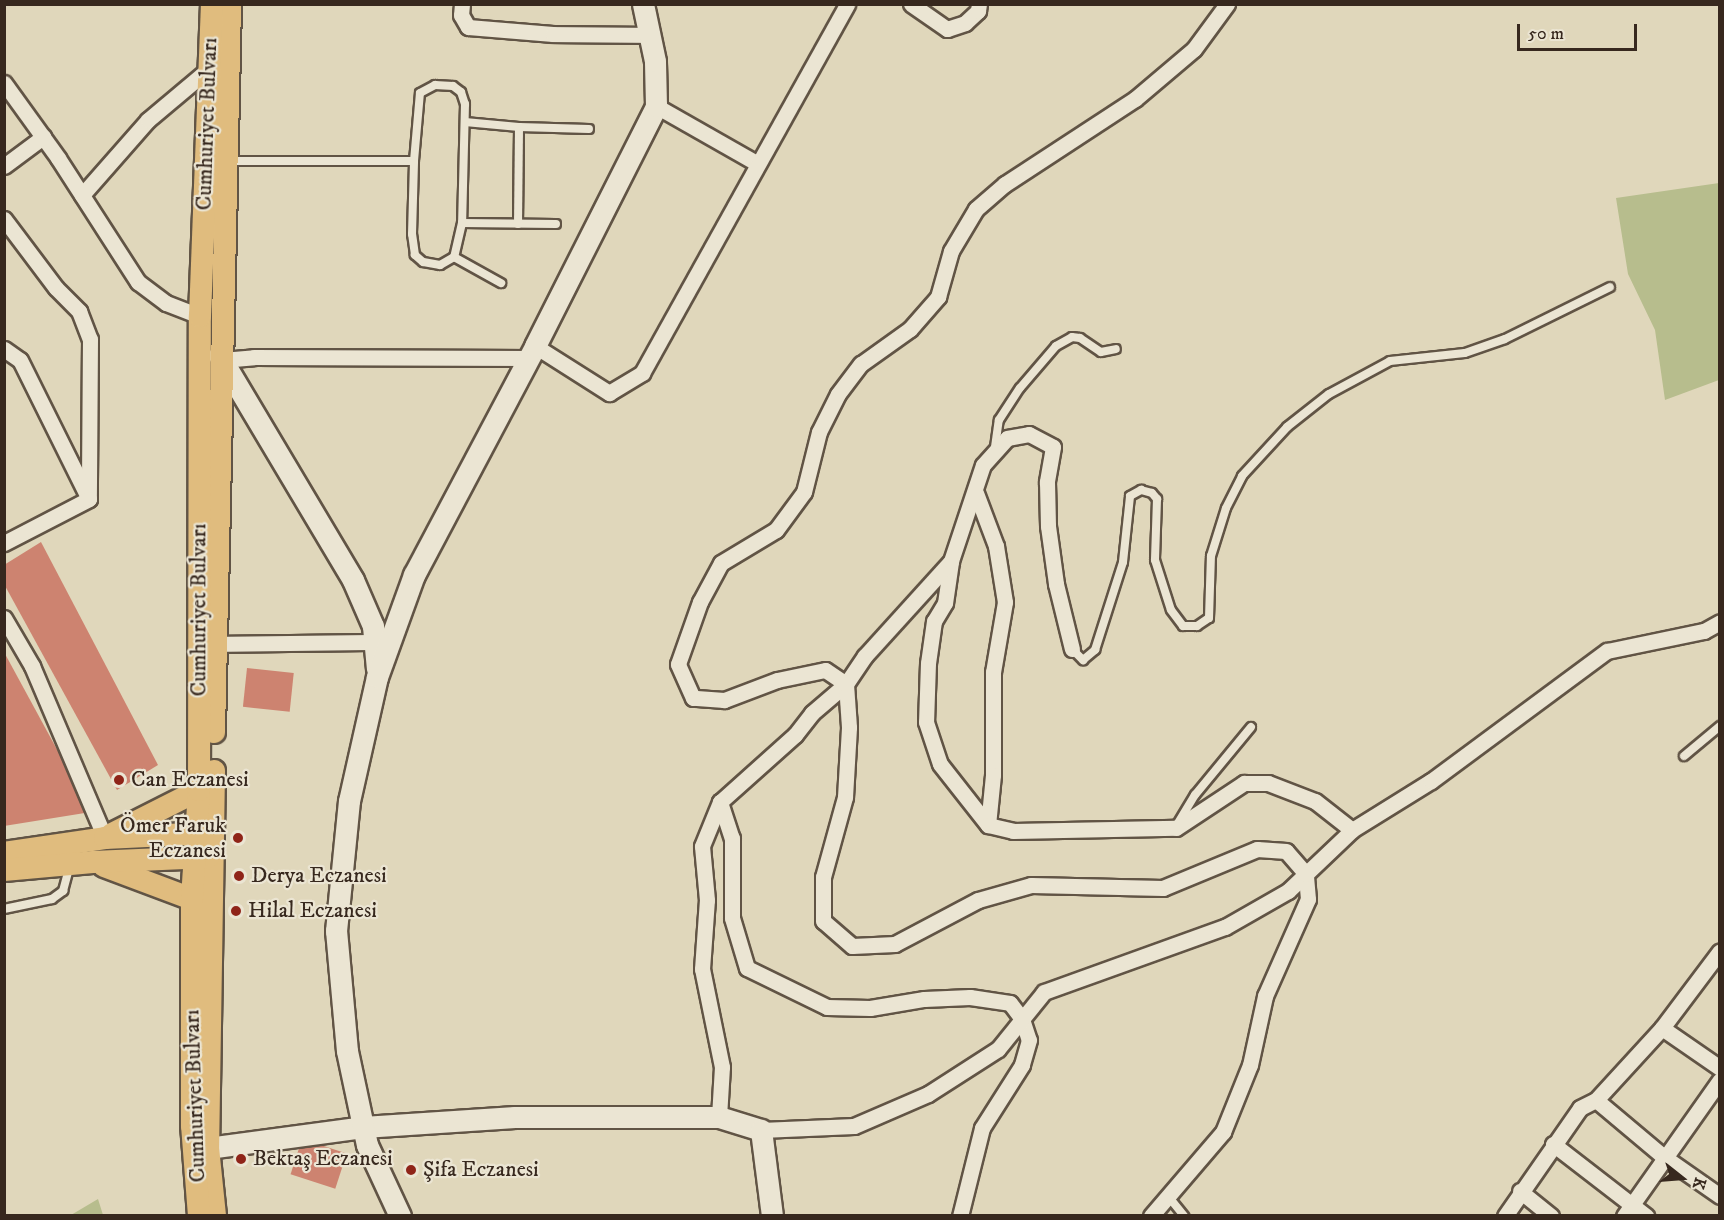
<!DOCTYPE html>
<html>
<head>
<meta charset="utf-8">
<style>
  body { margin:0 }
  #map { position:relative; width:1724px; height:1220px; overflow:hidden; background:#e0d7bb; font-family:"IM FELL DW Pica",serif }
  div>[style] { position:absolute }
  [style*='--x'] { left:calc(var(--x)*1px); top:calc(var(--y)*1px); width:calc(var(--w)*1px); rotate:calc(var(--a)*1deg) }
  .green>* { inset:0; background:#b7bd8d }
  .building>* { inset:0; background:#cd8370; transform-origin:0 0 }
  .roads { filter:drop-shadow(2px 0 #615445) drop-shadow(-2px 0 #615445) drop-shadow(0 2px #615445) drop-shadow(0 -2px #615445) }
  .lane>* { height:8px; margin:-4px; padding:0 4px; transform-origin:4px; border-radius:4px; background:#ebe5d3 }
  .street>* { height:15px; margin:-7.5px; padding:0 7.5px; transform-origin:7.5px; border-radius:7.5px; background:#ebe5d3 }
  .secondary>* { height:21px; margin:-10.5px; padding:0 10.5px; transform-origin:10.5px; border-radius:10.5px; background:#ebe5d3 }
  .primary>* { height:22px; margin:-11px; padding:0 11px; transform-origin:11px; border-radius:11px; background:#e0bc7e }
  .dots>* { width:16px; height:16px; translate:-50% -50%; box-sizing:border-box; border:3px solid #ebe5d3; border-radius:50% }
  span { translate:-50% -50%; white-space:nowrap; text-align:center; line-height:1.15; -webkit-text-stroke:4.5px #ebe5d3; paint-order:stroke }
  .street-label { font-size:22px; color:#37281e }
  .poi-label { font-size:22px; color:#37281e }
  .left { translate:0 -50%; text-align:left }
  .right { translate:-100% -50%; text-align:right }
  .frame { position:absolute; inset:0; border:6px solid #37281e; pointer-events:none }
  .north { position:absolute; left:1652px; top:1148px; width:60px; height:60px; -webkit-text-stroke:4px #ebe5d3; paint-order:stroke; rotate:107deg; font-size:16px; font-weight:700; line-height:24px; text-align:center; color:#37281e }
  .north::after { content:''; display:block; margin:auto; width:21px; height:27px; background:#37281e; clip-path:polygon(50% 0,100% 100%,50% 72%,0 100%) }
  .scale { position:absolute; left:1517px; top:24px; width:120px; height:27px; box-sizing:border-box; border:3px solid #37281e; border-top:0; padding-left:8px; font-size:18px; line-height:21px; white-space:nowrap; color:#37281e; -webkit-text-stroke:4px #ebe5d3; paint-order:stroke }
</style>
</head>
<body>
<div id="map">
  <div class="green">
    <i style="clip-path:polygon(1719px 183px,1719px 380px,1665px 400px,1655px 330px,1628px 274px,1616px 198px)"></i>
    <i style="clip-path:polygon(98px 1199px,103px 1215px,71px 1215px)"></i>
  </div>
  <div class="building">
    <i style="clip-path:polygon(41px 542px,158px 765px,117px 790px,4px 584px,4px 565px)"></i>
    <i style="clip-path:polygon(4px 652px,91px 812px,4px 826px)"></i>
    <i style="left:247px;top:668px;width:47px;height:39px;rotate:6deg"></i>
    <i style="left:302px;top:1139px;width:47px;height:37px;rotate:18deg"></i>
  </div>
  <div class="roads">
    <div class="lane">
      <i style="--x:465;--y:122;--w:54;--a:5.3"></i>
      <i style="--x:519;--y:127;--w:70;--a:1.6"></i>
      <i style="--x:227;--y:161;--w:187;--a:0"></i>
      <i style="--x:414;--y:161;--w:68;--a:-85"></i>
      <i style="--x:420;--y:93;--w:17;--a:-28"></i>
      <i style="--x:435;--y:85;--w:18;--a:3"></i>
      <i style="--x:453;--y:86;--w:10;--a:37"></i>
      <i style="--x:461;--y:92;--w:13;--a:72"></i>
      <i style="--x:465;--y:104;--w:119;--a:91.4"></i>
      <i style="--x:462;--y:223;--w:35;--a:103"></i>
      <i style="--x:454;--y:257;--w:16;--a:150"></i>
      <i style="--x:440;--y:265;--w:17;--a:-170"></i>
      <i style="--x:423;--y:262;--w:11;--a:-139"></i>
      <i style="--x:415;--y:255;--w:21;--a:-98"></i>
      <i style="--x:412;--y:234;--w:73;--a:-88.4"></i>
      <i style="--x:462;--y:223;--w:94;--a:0.6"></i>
      <i style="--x:518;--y:224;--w:97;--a:-89.4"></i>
      <i style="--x:454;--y:257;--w:54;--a:29"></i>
      <i style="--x:995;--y:447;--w:27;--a:-82"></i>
      <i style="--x:999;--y:420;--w:38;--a:-57"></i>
      <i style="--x:1020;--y:388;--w:55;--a:-49.4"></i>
      <i style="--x:1056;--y:346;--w:18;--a:-29"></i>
      <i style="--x:1072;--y:337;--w:8;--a:7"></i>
      <i style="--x:1080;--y:338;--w:25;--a:34"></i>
      <i style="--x:1101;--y:352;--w:15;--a:-11"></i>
      <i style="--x:1072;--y:649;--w:16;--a:45"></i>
      <i style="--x:1083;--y:660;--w:16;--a:-40"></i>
      <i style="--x:1095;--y:650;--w:92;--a:-72.3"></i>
      <i style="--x:1123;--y:562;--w:66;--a:-83.9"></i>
      <i style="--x:1130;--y:496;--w:13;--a:-29"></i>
      <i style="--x:1141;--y:490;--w:11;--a:15"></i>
      <i style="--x:1152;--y:493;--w:8;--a:50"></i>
      <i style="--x:1157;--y:499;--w:61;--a:91.9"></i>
      <i style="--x:1155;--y:560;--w:52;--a:72.3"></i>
      <i style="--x:1171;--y:610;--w:20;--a:53"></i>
      <i style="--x:1183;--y:626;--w:14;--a:0"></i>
      <i style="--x:1197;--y:626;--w:14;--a:-34"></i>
      <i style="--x:1209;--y:618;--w:62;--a:-88.2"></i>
      <i style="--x:1211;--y:556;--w:50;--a:-72.6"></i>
      <i style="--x:1226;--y:508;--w:36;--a:-63"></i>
      <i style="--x:1242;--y:476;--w:67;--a:-47.4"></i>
      <i style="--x:1287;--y:427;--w:53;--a:-38.2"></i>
      <i style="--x:1329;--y:394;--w:69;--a:-28.4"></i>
      <i style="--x:1390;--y:361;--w:75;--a:-6.1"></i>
      <i style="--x:1465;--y:353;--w:42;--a:-19.3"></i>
      <i style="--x:1505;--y:339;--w:117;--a:-26.3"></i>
      <i style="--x:1684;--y:756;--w:47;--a:-39.8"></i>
      <i style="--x:1178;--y:823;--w:33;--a:-59"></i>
      <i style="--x:1195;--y:795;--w:88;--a:-50.5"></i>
      <i style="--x:4;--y:909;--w:49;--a:-11.8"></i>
      <i style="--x:52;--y:899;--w:14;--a:-36"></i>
      <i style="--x:63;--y:891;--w:24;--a:-75"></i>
      <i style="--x:1168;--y:1196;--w:26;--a:51"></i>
    </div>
    <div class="street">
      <i style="--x:462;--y:4;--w:11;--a:95"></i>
      <i style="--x:461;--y:15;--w:14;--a:60"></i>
      <i style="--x:468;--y:27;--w:85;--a:4.7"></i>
      <i style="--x:553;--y:34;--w:97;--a:0.6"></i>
      <i style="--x:911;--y:4;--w:44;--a:34.8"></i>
      <i style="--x:947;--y:29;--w:19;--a:-18"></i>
      <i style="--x:965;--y:23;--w:18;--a:-43"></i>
      <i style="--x:978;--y:11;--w:7;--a:-82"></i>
      <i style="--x:4;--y:83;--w:92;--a:54.2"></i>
      <i style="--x:58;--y:158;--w:148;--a:57.2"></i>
      <i style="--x:138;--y:282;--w:35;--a:37"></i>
      <i style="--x:166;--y:303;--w:36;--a:21"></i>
      <i style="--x:656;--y:106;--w:117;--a:29.6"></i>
      <i style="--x:4;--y:166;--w:49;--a:-36.6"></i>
      <i style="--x:82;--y:195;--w:100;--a:-48.7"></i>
      <i style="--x:148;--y:120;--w:81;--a:-40"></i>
      <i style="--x:4;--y:219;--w:86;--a:53"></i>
      <i style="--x:56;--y:288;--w:33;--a:45"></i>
      <i style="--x:79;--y:311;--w:30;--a:69"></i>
      <i style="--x:90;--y:339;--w:160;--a:90.4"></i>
      <i style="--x:535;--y:346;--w:88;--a:32.4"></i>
      <i style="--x:609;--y:393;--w:39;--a:-31"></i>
      <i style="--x:642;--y:373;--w:422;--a:-60.9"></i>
      <i style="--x:4;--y:349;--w:19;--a:35"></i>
      <i style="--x:20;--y:360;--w:155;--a:63.6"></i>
      <i style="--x:89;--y:499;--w:96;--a:152.6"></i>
      <i style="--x:222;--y:360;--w:32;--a:-5"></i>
      <i style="--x:254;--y:357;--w:274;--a:0.2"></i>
      <i style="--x:976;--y:493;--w:57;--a:69.3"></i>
      <i style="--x:996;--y:546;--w:57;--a:80.9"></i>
      <i style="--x:1005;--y:602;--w:71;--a:99.7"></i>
      <i style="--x:993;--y:672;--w:103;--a:90"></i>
      <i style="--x:993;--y:775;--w:50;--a:95.7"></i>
      <i style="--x:951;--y:562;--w:41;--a:98.3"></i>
      <i style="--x:945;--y:603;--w:21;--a:121"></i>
      <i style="--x:934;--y:621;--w:42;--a:98.1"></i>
      <i style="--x:928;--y:663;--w:59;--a:91.9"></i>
      <i style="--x:926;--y:722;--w:44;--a:71.6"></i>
      <i style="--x:940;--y:764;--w:78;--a:51.8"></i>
      <i style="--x:988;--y:825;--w:26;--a:13"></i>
      <i style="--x:1013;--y:831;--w:163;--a:-1.1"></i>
      <i style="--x:1176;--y:828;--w:82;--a:-33.5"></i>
      <i style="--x:1244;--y:783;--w:24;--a:0"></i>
      <i style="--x:1268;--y:783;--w:50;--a:21"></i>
      <i style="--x:1315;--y:801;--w:47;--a:38.1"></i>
      <i style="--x:4;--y:618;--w:56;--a:59.7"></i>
      <i style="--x:32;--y:666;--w:187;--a:67"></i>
      <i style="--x:216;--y:644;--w:167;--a:-0.7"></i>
      <i style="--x:720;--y:802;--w:38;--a:72"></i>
      <i style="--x:732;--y:838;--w:80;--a:90"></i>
      <i style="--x:732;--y:918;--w:52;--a:73.3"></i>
      <i style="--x:747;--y:968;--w:89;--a:26"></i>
      <i style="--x:827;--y:1007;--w:43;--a:1.3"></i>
      <i style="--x:870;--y:1008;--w:55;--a:-9.5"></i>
      <i style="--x:924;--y:999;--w:46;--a:-2.5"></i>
      <i style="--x:970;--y:997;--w:40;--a:8.5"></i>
      <i style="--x:1010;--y:1003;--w:20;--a:53"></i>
      <i style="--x:1022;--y:1019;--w:22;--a:72"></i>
      <i style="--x:1029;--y:1040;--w:26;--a:106"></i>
      <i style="--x:1022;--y:1065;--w:75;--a:122.4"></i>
      <i style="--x:982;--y:1128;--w:91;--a:104"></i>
      <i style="--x:1662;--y:1028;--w:70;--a:34.6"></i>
      <i style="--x:1596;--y:1100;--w:89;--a:40"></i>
      <i style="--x:1664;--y:1157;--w:68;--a:34.9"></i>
      <i style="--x:719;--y:1117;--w:50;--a:-86.6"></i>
      <i style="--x:722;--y:1067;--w:100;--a:-101.5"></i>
      <i style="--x:702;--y:969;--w:69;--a:-85.9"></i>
      <i style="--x:707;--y:900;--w:54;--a:-95.3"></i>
      <i style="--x:702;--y:846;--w:48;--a:-67.8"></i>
      <i style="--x:720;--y:802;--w:101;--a:-41.8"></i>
      <i style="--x:795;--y:735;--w:28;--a:-52"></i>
      <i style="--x:812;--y:713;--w:45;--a:-40.5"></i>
      <i style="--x:846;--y:684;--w:34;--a:-56"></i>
      <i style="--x:865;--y:656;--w:128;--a:-47.8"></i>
      <i style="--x:951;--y:561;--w:101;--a:-71.6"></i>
      <i style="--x:983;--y:465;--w:36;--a:-48"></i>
      <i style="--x:1007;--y:438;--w:22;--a:-10"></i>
      <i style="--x:1029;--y:434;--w:27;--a:28"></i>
      <i style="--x:1053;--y:447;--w:36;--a:100"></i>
      <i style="--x:1047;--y:482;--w:44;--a:88.7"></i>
      <i style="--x:1048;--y:526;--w:59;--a:82.1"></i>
      <i style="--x:1056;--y:584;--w:67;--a:76.2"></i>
      <i style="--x:761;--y:1130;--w:93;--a:-2.5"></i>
      <i style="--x:854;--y:1126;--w:81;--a:-23.4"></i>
      <i style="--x:928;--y:1094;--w:83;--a:-32.7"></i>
      <i style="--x:998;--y:1049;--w:73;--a:-51.1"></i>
      <i style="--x:1044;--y:992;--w:192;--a:-19.8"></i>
      <i style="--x:1225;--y:927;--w:73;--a:-29.7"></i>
      <i style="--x:1288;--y:891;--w:88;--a:-43.6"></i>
      <i style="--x:1352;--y:830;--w:93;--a:-31.8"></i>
      <i style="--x:1431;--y:781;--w:219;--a:-36.5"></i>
      <i style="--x:1607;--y:651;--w:99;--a:-11.7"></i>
      <i style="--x:1704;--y:631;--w:18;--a:-29"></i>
      <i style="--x:1553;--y:1144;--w:118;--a:37.7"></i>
      <i style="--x:1520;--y:1191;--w:40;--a:39"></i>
      <i style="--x:1151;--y:1216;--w:111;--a:-49.4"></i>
      <i style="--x:1223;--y:1132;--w:72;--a:-68.1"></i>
      <i style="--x:1250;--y:1065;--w:71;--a:-77.7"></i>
      <i style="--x:1265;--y:996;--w:106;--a:-66.1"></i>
      <i style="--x:1308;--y:899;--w:25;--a:-95"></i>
      <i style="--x:1306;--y:874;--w:30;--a:-131"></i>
      <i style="--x:1286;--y:851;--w:29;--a:-176"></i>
      <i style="--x:1257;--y:849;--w:102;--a:157.5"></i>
      <i style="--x:1163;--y:888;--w:132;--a:-178.7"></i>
      <i style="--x:1031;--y:885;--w:55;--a:164.2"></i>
      <i style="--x:978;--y:900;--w:94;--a:152.1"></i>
      <i style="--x:895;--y:944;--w:43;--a:177.3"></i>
      <i style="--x:852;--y:946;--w:38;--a:-139"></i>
      <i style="--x:823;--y:921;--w:44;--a:-90"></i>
      <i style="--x:823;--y:877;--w:83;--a:-74.6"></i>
      <i style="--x:845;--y:797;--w:70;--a:-86.7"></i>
      <i style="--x:849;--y:727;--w:43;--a:-94"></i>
      <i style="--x:846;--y:684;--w:25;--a:-146"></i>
      <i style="--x:825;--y:670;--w:49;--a:168.2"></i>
      <i style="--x:777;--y:680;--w:57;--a:159.3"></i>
      <i style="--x:724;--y:700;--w:31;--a:-176"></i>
      <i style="--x:693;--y:698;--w:37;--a:-114"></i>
      <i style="--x:678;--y:664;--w:66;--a:-70.5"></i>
      <i style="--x:700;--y:602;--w:44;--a:-61.7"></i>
      <i style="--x:721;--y:563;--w:64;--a:-31"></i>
      <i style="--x:776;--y:530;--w:47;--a:-53.6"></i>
      <i style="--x:804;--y:492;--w:62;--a:-76"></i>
      <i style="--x:819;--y:432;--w:42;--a:-63.4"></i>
      <i style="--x:838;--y:394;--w:38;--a:-53"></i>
      <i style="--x:861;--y:364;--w:60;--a:-35.5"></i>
      <i style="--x:910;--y:329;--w:43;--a:-48.8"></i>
      <i style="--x:938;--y:297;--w:48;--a:-74.2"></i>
      <i style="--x:951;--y:251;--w:49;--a:-59.2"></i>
      <i style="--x:976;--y:209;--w:38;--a:-41"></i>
      <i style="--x:1005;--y:184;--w:155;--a:-33.2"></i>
      <i style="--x:1135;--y:99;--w:77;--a:-40.3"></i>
      <i style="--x:1194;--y:49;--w:56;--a:-53.7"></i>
      <i style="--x:1505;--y:1216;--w:131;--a:-55.2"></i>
      <i style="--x:1580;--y:1108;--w:18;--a:-27"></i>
      <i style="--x:1596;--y:1100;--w:98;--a:-47.5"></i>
      <i style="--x:1662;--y:1028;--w:96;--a:-53"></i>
      <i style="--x:1624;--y:1216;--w:166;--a:-54.8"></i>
    </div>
    <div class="secondary">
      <i style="--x:219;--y:355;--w:262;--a:59.2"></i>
      <i style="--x:353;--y:580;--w:50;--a:66.5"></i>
      <i style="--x:373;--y:626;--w:43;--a:84.7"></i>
      <i style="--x:208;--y:1148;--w:156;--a:-7.7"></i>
      <i style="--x:363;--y:1127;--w:152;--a:-3.8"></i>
      <i style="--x:515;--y:1117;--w:204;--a:0"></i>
      <i style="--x:719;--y:1117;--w:44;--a:17.2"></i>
      <i style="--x:761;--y:1130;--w:87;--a:82.7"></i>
      <i style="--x:400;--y:1216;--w:78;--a:-114.9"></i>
      <i style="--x:367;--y:1145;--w:96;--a:-102"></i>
      <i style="--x:347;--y:1051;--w:121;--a:-95.2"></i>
      <i style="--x:336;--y:931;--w:131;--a:-84.3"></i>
      <i style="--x:349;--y:801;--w:127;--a:-77.3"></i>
      <i style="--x:377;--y:677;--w:109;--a:-70.1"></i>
      <i style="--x:414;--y:575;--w:259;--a:-62.1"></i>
      <i style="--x:535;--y:346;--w:269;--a:-63.2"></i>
      <i style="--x:656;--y:106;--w:45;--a:-91.3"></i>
      <i style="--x:655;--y:61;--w:58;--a:-101.9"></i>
    </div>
    <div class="primary">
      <i style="--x:214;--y:732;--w:728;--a:-88.74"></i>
      <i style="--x:214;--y:771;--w:377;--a:90.9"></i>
      <i style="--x:208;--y:1148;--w:68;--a:84.1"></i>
      <i style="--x:112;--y:834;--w:97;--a:-26.8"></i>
      <i style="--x:4;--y:853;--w:102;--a:-8.4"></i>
      <i style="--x:105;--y:838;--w:104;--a:-2.8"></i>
      <i style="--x:104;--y:866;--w:94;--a:20.6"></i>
      <i style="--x:4;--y:870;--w:89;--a:-5.1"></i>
      <i style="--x:93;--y:862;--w:115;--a:-2.5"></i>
      <i style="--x:199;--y:1216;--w:90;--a:-94.4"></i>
      <i style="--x:192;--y:1126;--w:227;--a:-90"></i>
      <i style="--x:192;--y:899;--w:109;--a:-86.3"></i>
      <i style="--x:199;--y:790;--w:474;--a:-89.9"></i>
      <i style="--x:200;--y:316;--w:312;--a:-87.8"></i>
    </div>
  </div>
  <div class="dots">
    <i style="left:119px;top:780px;background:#8f2418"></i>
    <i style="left:238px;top:838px;background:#8f2418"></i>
    <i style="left:239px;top:876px;background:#8f2418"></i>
    <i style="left:236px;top:911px;background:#8f2418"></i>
    <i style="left:241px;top:1159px;background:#8f2418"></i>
    <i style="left:411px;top:1170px;background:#8f2418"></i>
  </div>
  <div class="street-label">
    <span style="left:207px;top:124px;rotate:-88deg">Cumhuriyet Bulvarı</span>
    <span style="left:199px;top:610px;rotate:-90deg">Cumhuriyet Bulvarı</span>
    <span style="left:195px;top:1096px;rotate:-92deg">Cumhuriyet Bulvarı</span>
  </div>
  <div class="poi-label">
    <span class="left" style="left:131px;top:780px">Can Eczanesi</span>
    <span class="right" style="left:226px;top:838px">Ömer Faruk<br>Eczanesi</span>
    <span class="left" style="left:251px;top:876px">Derya Eczanesi</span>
    <span class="left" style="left:248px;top:911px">Hilal Eczanesi</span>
    <span class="left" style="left:253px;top:1159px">Bektaş Eczanesi</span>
    <span class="left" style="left:423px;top:1170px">Şifa Eczanesi</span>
  </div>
  <div class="frame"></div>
  <div class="north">K</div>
  <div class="scale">50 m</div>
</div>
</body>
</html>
